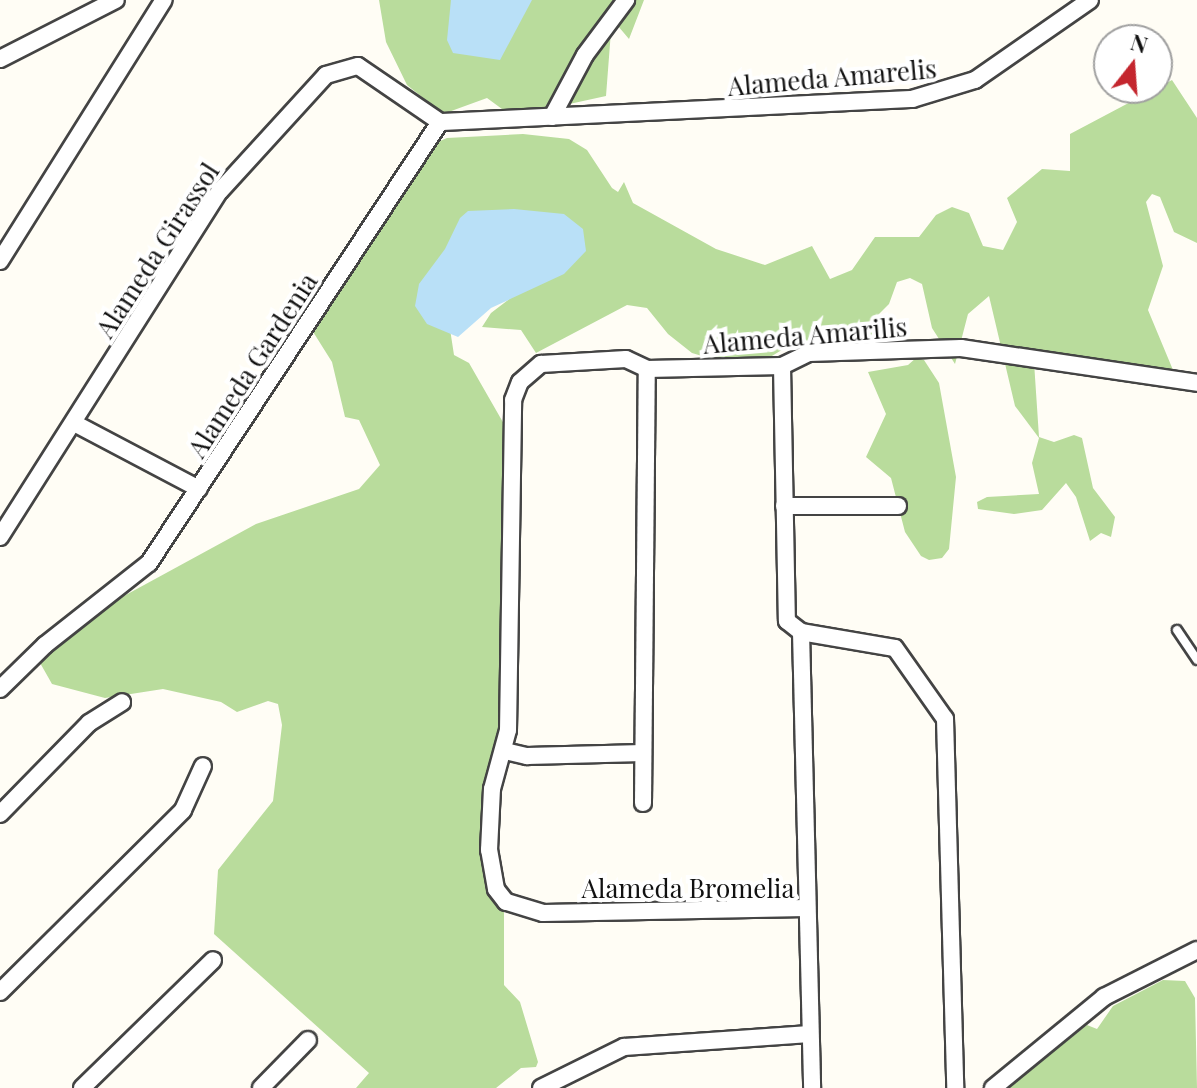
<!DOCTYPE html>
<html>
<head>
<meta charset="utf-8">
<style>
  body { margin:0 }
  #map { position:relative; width:1197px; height:1088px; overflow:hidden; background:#fffdf5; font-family:"Playfair Display",serif }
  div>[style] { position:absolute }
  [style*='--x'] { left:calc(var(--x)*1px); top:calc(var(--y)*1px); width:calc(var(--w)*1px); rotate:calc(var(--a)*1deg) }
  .forest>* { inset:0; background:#b9dc9c }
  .water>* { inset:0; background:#b9e0f7 }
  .roads { filter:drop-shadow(2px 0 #444) drop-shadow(-2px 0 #444) drop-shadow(0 2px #444) drop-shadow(0 -2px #444) }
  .lane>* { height:8px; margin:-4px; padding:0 4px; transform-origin:4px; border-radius:4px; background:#fff }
  .street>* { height:16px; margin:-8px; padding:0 8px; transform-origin:8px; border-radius:8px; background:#fff }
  span { translate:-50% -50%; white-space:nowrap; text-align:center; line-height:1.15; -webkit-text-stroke:8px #fff; paint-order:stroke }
  .street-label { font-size:26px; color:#111 }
  .north { position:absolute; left:1093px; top:24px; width:80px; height:80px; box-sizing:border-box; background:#fff; border:2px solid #a0a0a0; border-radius:50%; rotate:17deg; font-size:22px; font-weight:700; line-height:32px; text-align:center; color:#111 }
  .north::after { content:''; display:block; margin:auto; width:28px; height:36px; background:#c4262e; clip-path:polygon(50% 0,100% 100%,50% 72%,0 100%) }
</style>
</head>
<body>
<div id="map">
  <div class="forest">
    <i style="clip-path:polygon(379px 0,644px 0,629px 39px,618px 26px,611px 31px,606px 96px,528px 113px,502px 109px,487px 98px,443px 114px,407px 85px,386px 42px)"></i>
    <i style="clip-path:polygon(1172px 80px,1197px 118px,1197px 243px,1174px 232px,1160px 197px,1152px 194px,1146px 202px,1163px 266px,1148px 310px,1173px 370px,1034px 362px,1039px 437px,1054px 442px,1074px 435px,1082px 438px,1093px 488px,1115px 517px,1111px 537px,1101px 533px,1090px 541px,1076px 497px,1066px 483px,1042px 510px,1014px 514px,978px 509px,977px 502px,987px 497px,1039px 494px,1032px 463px,1039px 438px,1015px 406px,989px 296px,968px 314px,955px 364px,932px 328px,922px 284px,910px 278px,897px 282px,889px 304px,869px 324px,874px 331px,907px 344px,785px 348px,749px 370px,692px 353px,668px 334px,647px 308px,627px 305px,536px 353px,521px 330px,482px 327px,491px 313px,559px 261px,450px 329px,454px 355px,469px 363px,512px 438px,505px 751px,494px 778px,492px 877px,504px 899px,504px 985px,520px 1002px,538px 1062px,536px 1067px,521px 1068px,496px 1088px,356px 1088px,369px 1073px,214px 934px,218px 870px,273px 801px,282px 725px,278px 704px,268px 701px,237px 712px,221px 702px,163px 689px,105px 698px,52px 684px,35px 654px,67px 627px,256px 524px,359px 489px,380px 465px,359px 420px,345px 417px,332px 362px,310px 327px,307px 302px,424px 148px,447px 138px,523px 134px,569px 139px,587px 150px,612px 188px,618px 192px,624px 182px,633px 203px,716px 249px,765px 265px,812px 246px,830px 279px,852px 270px,875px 237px,919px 237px,936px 215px,952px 207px,969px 213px,983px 246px,1003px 250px,1017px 222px,1007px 198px,1042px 169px,1070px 171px,1070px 134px)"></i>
    <i style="clip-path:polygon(916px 358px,924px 360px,939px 383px,956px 477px,949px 549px,942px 558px,929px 560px,921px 556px,905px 532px,891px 478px,866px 457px,886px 414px,868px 372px,908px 365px)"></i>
    <i style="clip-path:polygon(1163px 980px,1185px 981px,1195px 998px,1197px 1088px,1007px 1088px,1087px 1025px,1097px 1029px,1113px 1006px)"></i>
  </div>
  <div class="water">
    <i style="clip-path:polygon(451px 0,532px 0,500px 60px,453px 53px,447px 40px)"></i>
    <i style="clip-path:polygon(514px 209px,564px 214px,583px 229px,586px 251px,564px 274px,491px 308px,458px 337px,427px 324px,415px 306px,419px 284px,445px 249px,460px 218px,468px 211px)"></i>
  </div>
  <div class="roads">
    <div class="lane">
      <i style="--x:1177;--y:630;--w:36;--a:56"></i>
    </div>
    <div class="street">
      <i style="--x:0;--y:59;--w:130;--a:-27"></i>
      <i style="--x:552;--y:117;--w:70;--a:-62"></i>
      <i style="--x:585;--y:55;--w:69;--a:-53.3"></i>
      <i style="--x:440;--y:122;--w:473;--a:-2.8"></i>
      <i style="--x:912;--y:99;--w:66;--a:-16.8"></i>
      <i style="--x:975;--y:80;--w:140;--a:-34.8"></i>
      <i style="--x:0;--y:261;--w:308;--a:-57.9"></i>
      <i style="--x:782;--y:366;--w:255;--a:88.9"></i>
      <i style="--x:787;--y:621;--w:18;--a:38"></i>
      <i style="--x:801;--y:632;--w:95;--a:9.7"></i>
      <i style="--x:895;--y:648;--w:87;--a:54.8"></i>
      <i style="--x:945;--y:719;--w:369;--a:88.4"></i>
      <i style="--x:74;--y:423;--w:141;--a:27.8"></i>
      <i style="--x:784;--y:506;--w:114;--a:0"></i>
      <i style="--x:0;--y:537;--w:410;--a:-57.6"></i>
      <i style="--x:220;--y:191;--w:157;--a:-47.6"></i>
      <i style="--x:326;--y:75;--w:33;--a:-16"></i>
      <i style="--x:358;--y:66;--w:99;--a:34.3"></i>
      <i style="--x:801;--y:632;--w:456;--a:88.6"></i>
      <i style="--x:0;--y:689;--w:63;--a:-44.4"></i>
      <i style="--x:45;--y:645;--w:132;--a:-38.3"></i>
      <i style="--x:149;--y:563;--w:528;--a:-56.58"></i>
      <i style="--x:505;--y:751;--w:23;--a:13"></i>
      <i style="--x:527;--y:756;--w:116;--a:-1.5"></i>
      <i style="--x:643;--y:803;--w:434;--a:-89.5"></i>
      <i style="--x:0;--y:814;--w:127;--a:-45.6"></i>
      <i style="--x:89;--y:723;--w:39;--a:-32"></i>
      <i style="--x:806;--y:908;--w:263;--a:178.9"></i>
      <i style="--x:543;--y:913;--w:39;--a:-163"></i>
      <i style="--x:506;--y:902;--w:16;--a:-128"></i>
      <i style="--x:496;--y:889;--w:40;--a:-100"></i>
      <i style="--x:489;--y:850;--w:61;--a:-87.2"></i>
      <i style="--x:492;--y:789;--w:61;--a:-74.8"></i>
      <i style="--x:508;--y:730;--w:330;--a:-89.1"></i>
      <i style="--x:513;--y:400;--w:19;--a:-69"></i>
      <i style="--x:520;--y:382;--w:28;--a:-41"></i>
      <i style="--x:541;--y:364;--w:85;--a:-3.4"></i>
      <i style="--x:626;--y:359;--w:23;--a:25"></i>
      <i style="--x:647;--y:369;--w:135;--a:-1.3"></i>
      <i style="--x:782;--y:366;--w:30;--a:-26"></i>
      <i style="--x:809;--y:353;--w:152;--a:-1.9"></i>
      <i style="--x:961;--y:348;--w:239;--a:8.4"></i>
      <i style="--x:0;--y:992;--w:258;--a:-44.8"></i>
      <i style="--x:183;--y:810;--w:48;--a:-65.6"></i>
      <i style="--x:82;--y:1088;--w:183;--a:-44.3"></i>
      <i style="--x:261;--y:1088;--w:67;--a:-45.6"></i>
      <i style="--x:541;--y:1088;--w:93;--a:-26.3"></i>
      <i style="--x:624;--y:1047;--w:186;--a:-4"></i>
      <i style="--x:993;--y:1088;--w:144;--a:-39.3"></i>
      <i style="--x:1104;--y:997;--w:104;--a:-26.8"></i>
    </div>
  </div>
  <div class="street-label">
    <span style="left:832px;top:77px;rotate:-5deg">Alameda Amarelis</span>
    <span style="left:157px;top:250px;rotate:-57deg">Alameda Girassol</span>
    <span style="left:805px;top:335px;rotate:-5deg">Alameda Amarilis</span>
    <span style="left:252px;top:365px;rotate:-57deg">Alameda Gardenia</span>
    <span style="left:688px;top:888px">Alameda Bromelia</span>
  </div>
  <div class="north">N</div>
</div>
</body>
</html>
